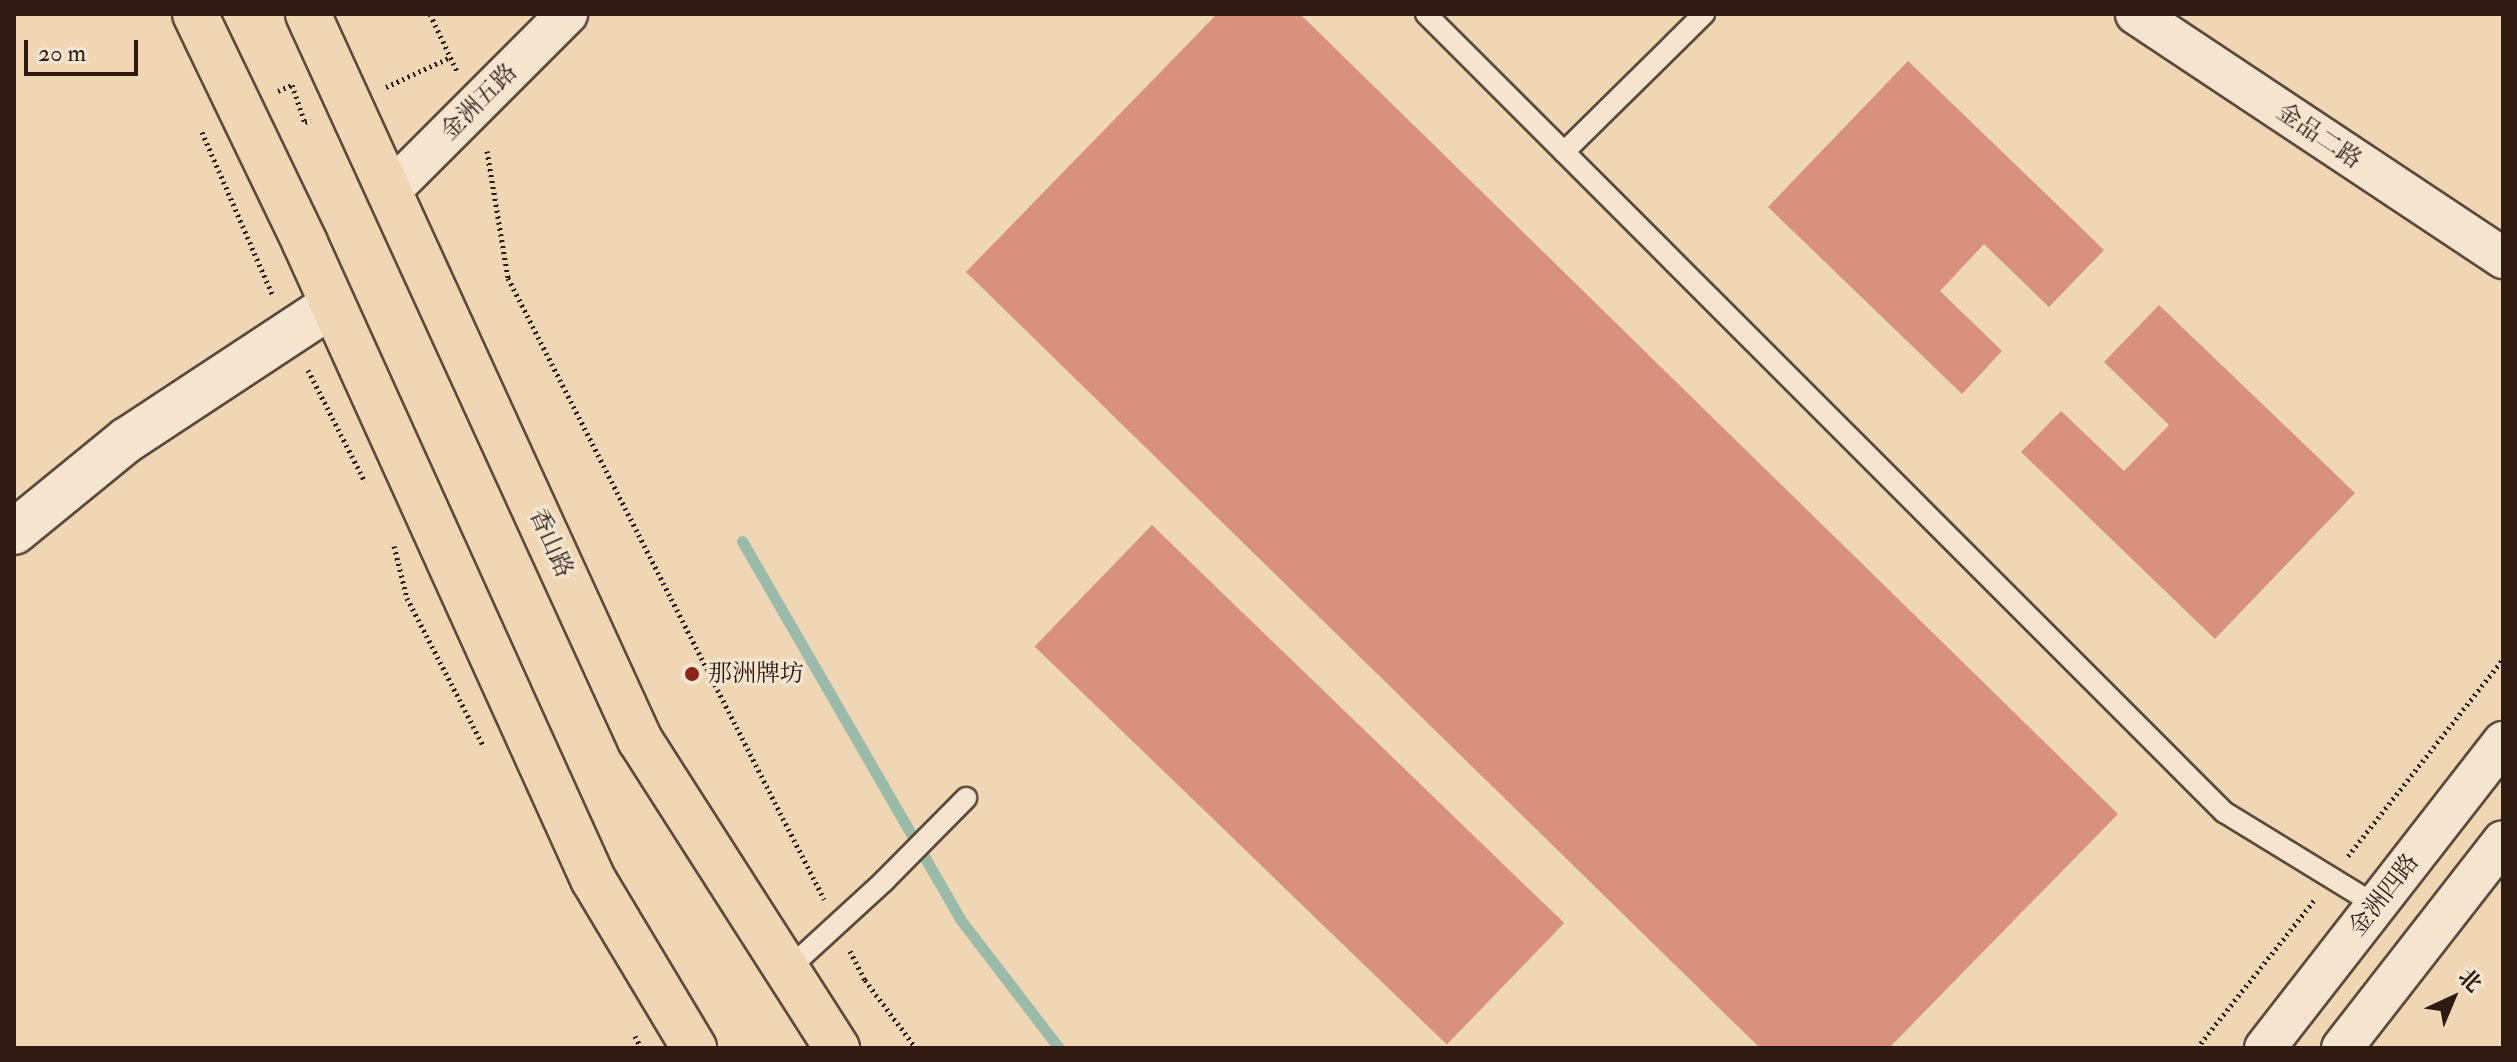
<!DOCTYPE html>
<html>
<head>
<meta charset="utf-8">
<style>
  body { margin:0 }
  #map { position:relative; width:2517px; height:1062px; overflow:hidden; background:#efd7b6; font-family:"IM FELL Double Pica","Noto Serif SC",serif }
  div>[style] { position:absolute }
  [style*='--x'] { left:calc(var(--x)*1px); top:calc(var(--y)*1px); width:calc(var(--w)*1px); rotate:calc(var(--a)*1deg) }
  .stream>* { height:11px; margin:-5.5px; padding:0 5.5px; transform-origin:5.5px; border-radius:5.5px; background:#9abaaa }
  .building>* { inset:0; background:#d8917f; transform-origin:0 0 }
  .path>* { height:5px; margin-top:-2.5px; transform-origin:0; background:repeating-linear-gradient(90deg,#2e1a11 0 2px,transparent 0 6px) }
  .roads { filter:drop-shadow(2px 0 #5e493a) drop-shadow(-2px 0 #5e493a) drop-shadow(0 2px #5e493a) drop-shadow(0 -2px #5e493a) }
  .service>* { height:20px; margin:-10px; padding:0 10px; transform-origin:10px; border-radius:10px; background:#f5e5d0 }
  .minor>* { height:40px; margin:-20px; padding:0 20px; transform-origin:20px; border-radius:20px; background:#f5e5d0 }
  .tertiary>* { height:44px; margin:-22px; padding:0 22px; transform-origin:22px; border-radius:22px; background:#f5e5d0 }
  .primary>* { height:44px; margin:-22px; padding:0 22px; transform-origin:22px; border-radius:22px; background:#efd7b6 }
  .dots>* { width:22px; height:22px; translate:-50% -50%; box-sizing:border-box; border:4px solid #f5e5d0; border-radius:50% }
  span { translate:-50% -50%; white-space:nowrap; text-align:center; line-height:1.15; -webkit-text-stroke:6px #f5e5d0; paint-order:stroke }
  .street-label { font-size:24px; color:#2e1a11 }
  .poi-label { font-size:24px; color:#2e1a11 }
  .left { translate:0 -50%; text-align:left }
  .frame { position:absolute; inset:0; border:16px solid #2e1a11; pointer-events:none }
  .north { position:absolute; left:2413px; top:958px; width:80px; height:80px; -webkit-text-stroke:6px #f5e5d0; paint-order:stroke; rotate:44deg; font-size:22px; font-weight:700; line-height:32px; text-align:center; color:#2e1a11 }
  .north::after { content:''; display:block; margin:auto; width:28px; height:36px; background:#2e1a11; clip-path:polygon(50% 0,100% 100%,50% 72%,0 100%) }
  .scale { position:absolute; left:24px; top:40px; width:114px; height:36px; box-sizing:border-box; border:4px solid #2e1a11; border-top:0; padding-left:10px; font-size:24px; line-height:28px; white-space:nowrap; color:#2e1a11; -webkit-text-stroke:6px #f5e5d0; paint-order:stroke }
</style>
</head>
<body>
<div id="map">
  <div class="stream">
    <i style="--x:742;--y:541;--w:436;--a:60"></i>
    <i style="--x:960;--y:919;--w:163;--a:52.5"></i>
  </div>
  <div class="building">
    <i style="clip-path:polygon(1217px 14px,1300px 14px,2118px 814px,1889px 1048px,1760px 1048px,966px 272px)"></i>
    <i style="clip-path:polygon(1908px 61px,2104px 250px,2049px 307px,1984px 244px,1940px 291px,2002px 351px,1962px 394px,1768px 207px)"></i>
    <i style="clip-path:polygon(2159px 305px,2355px 493px,2215px 639px,2021px 452px,2061px 411px,2124px 471px,2169px 425px,2104px 362px)"></i>
    <i style="left:1152px;top:525px;width:573px;height:169px;rotate:44deg"></i>
  </div>
  <div class="path">
    <i style="--x:430;--y:14;--w:63;--a:64.7"></i>
    <i style="--x:386;--y:87;--w:72;--a:-24.8"></i>
    <i style="--x:278;--y:91;--w:15;--a:-23"></i>
    <i style="--x:292;--y:85;--w:39;--a:71"></i>
    <i style="--x:305;--y:122;--w:6;--a:-18"></i>
    <i style="--x:202;--y:132;--w:179;--a:66.6"></i>
    <i style="--x:487;--y:151;--w:129;--a:80.6"></i>
    <i style="--x:508;--y:278;--w:697;--a:63.03"></i>
    <i style="--x:308;--y:370;--w:126;--a:63"></i>
    <i style="--x:394;--y:546;--w:54;--a:76"></i>
    <i style="--x:407;--y:598;--w:168;--a:62.7"></i>
    <i style="--x:2348;--y:856;--w:251;--a:-51.8"></i>
    <i style="--x:850;--y:951;--w:33;--a:63"></i>
    <i style="--x:865;--y:980;--w:85;--a:53.1"></i>
    <i style="--x:635;--y:1036;--w:13;--a:63"></i>
    <i style="--x:2197;--y:1048;--w:190;--a:-51.6"></i>
  </div>
  <div class="roads">
    <div class="service">
      <i style="--x:1426;--y:14;--w:1129;--a:45"></i>
      <i style="--x:2224;--y:812;--w:178;--a:31.5"></i>
      <i style="--x:1564;--y:152;--w:197;--a:-44.6"></i>
      <i style="--x:787;--y:970;--w:132;--a:-42.5"></i>
      <i style="--x:884;--y:881;--w:117;--a:-45.3"></i>
    </div>
    <div class="minor">
      <i style="--x:2136;--y:14;--w:441;--a:33.6"></i>
      <i style="--x:391;--y:190;--w:249;--a:-45"></i>
      <i style="--x:2265;--y:1048;--w:388;--a:-52.1"></i>
      <i style="--x:2342;--y:1048;--w:262;--a:-52.1"></i>
    </div>
    <div class="tertiary">
      <i style="--x:14;--y:532;--w:146;--a:-39.2"></i>
      <i style="--x:127;--y:440;--w:245;--a:-33.4"></i>
    </div>
    <div class="primary">
      <i style="--x:195;--y:14;--w:254;--a:64.3"></i>
      <i style="--x:305;--y:243;--w:698;--a:65.64"></i>
      <i style="--x:593;--y:879;--w:197;--a:59.1"></i>
      <i style="--x:308;--y:14;--w:798;--a:65.43"></i>
      <i style="--x:640;--y:740;--w:366;--a:57.4"></i>
    </div>
  </div>
  <div class="dots">
    <i style="left:692px;top:674px;background:#8f2418"></i>
  </div>
  <div class="street-label">
    <span style="left:479px;top:102px;rotate:-45deg">金洲五路</span>
    <span style="left:2319px;top:136px;rotate:34deg">金品二路</span>
    <span style="left:551px;top:543px;rotate:66deg">香山路</span>
    <span style="left:2384px;top:895px;rotate:-52deg">金洲四路</span>
  </div>
  <div class="poi-label">
    <span class="left" style="left:708px;top:674px">那洲牌坊</span>
  </div>
  <div class="frame"></div>
  <div class="north">北</div>
  <div class="scale">20 m</div>
</div>
</body>
</html>
